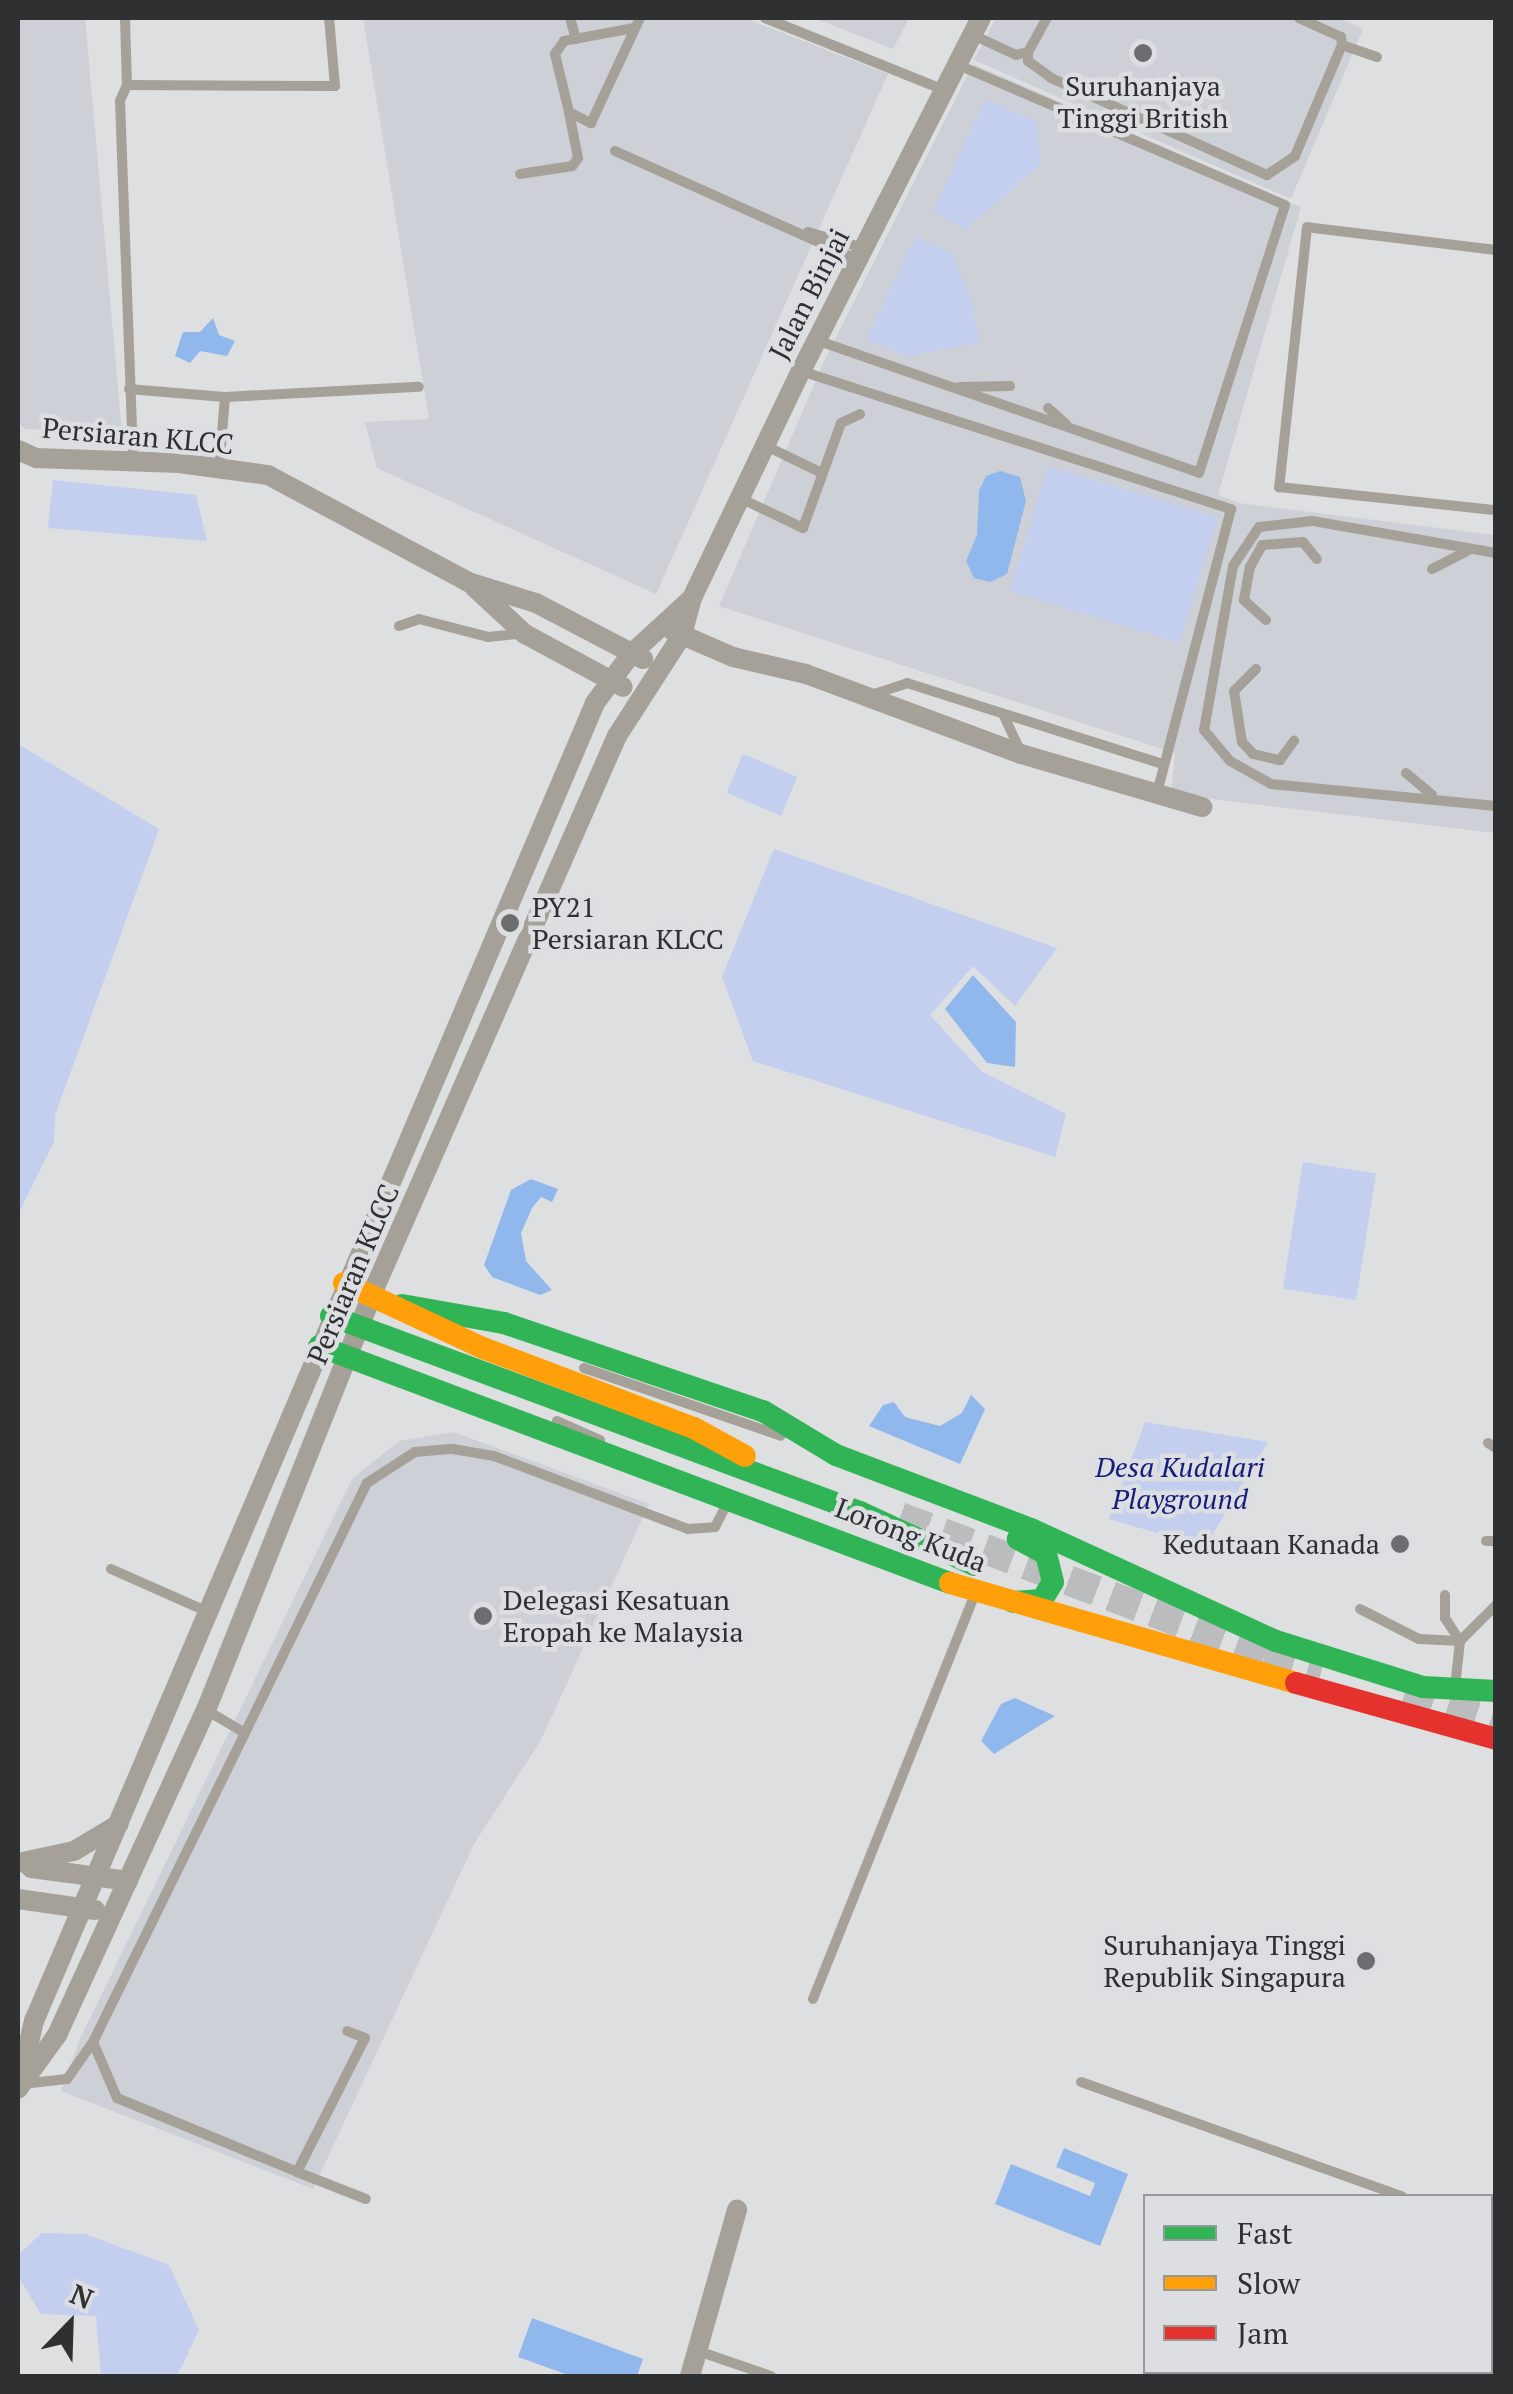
<!DOCTYPE html>
<html>
<head>
<meta charset="utf-8">
<style>
  body { margin:0 }
  #map { position:relative; width:1513px; height:2394px; overflow:hidden; background:#dedfe1; font-family:"PT Serif",serif }
  div>[style] { position:absolute }
  [style*='--x'] { left:calc(var(--x)*1px); top:calc(var(--y)*1px); width:calc(var(--w)*1px); rotate:calc(var(--a)*1deg) }
  .built>* { inset:0; background:#cdd0d6 }
  .green>* { inset:0; background:#c4ceee; transform-origin:0 0 }
  .water>* { inset:0; background:#91b8ed }
  .secondary-tunnel>* { height:30px; margin-top:-15px; transform-origin:0; background:repeating-linear-gradient(90deg,#bbbcbe 0 30px,transparent 0 45px) }
  .lane>* { height:10px; margin:-5px; padding:0 5px; transform-origin:5px; border-radius:5px; background:#a6a198 }
  .street>* { height:20px; margin:-10px; padding:0 10px; transform-origin:10px; border-radius:10px; background:#a6a198 }
  .fast>* { height:22px; margin:-11px; padding:0 11px; transform-origin:11px; border-radius:11px; background:#30b455 }
  .slow>* { height:22px; margin:-11px; padding:0 11px; transform-origin:11px; border-radius:11px; background:#ff9f0a }
  .jam>* { height:22px; margin:-11px; padding:0 11px; transform-origin:11px; border-radius:11px; background:#e5322d }
  .dots>* { width:28px; height:28px; translate:-50% -50%; box-sizing:border-box; border:5px solid #dddee2; border-radius:50% }
  span { translate:-50% -50%; white-space:nowrap; text-align:center; line-height:1.15; -webkit-text-stroke:9px #dddee2; paint-order:stroke }
  .poi-label { font-size:28px; color:#2f3031 }
  .left { translate:0 -50%; text-align:left }
  .right { translate:-100% -50%; text-align:right }
  .street-label { font-size:28px; color:#2f3031 }
  .park-label { font-size:28px; color:#161d7b; font-style:italic }
  .frame { position:absolute; inset:0; border:20px solid #2f3031; pointer-events:none }
  .legend { position:absolute; left:1143px; top:2194px; width:350px; height:180px; box-sizing:border-box; background:#dddee2; border:2px solid #97989b; margin:0; padding:12px 18px; list-style:none; font-size:30px; color:#2f3031 }
  .legend li { display:flex; align-items:center; gap:20px; height:50px }
  .legend b { width:50px; border:2px solid #97989b }
  .north { position:absolute; left:20px; top:2274px; width:100px; height:100px; -webkit-text-stroke:8px #dddee2; paint-order:stroke; rotate:23deg; font-size:28px; font-weight:700; line-height:40px; text-align:center; color:#2f3031 }
  .north::after { content:''; display:block; margin:auto; width:35px; height:45px; background:#2f3031; clip-path:polygon(50% 0,100% 100%,50% 72%,0 100%) }
</style>
</head>
<body>
<div id="map">
  <div class="built">
    <i style="clip-path:polygon(18px 18px,85px 18px,122px 433px,25px 429px,18px 422px)"></i>
    <i style="clip-path:polygon(363px 18px,745px 18px,888px 74px,656px 594px,377px 468px,365px 422px,429px 419px)"></i>
    <i style="clip-path:polygon(814px 18px,909px 18px,893px 49px)"></i>
    <i style="clip-path:polygon(996px 18px,1339px 18px,1363px 29px,1291px 199px,974px 60px)"></i>
    <i style="clip-path:polygon(973px 64px,1301px 207px,1218px 495px,1239px 503px,1495px 535px,1495px 833px,1171px 794px,1175px 753px,719px 606px,824px 361px)"></i>
    <i style="clip-path:polygon(454px 1432px,649px 1504px,541px 1740px,474px 1844px,313px 2189px,61px 2091px,80px 2039px,352px 1479px,399px 1441px)"></i>
  </div>
  <div class="green">
    <i style="clip-path:polygon(985px 99px,1036px 121px,1041px 165px,966px 229px,933px 212px)"></i>
    <i style="clip-path:polygon(916px 236px,952px 254px,972px 302px,979px 343px,908px 356px,866px 340px)"></i>
    <i style="left:1048px;top:466px;width:177px;height:131px;rotate:17deg"></i>
    <i style="clip-path:polygon(53px 480px,196px 495px,207px 541px,48px 528px)"></i>
    <i style="clip-path:polygon(18px 744px,159px 829px,55px 1115px,54px 1141px,18px 1215px)"></i>
    <i style="left:743px;top:754px;width:59px;height:42px;rotate:23deg"></i>
    <i style="clip-path:polygon(774px 849px,1057px 948px,1015px 1006px,973px 966px,930px 1015px,981px 1071px,1066px 1114px,1055px 1157px,753px 1061px,722px 977px)"></i>
    <i style="left:1303px;top:1162px;width:74px;height:128px;rotate:9deg"></i>
    <i style="clip-path:polygon(1145px 1422px,1268px 1442px,1205px 1547px,1109px 1519px)"></i>
    <i style="clip-path:polygon(42px 2233px,85px 2234px,169px 2265px,199px 2330px,177px 2376px,101px 2376px,96px 2316px,41px 2314px,18px 2276px,18px 2255px)"></i>
  </div>
  <div class="water">
    <i style="clip-path:polygon(213px 318px,219px 335px,235px 341px,227px 356px,200px 351px,190px 363px,175px 356px,183px 332px,200px 332px)"></i>
    <i style="clip-path:polygon(1000px 471px,1020px 477px,1026px 501px,1007px 574px,990px 582px,974px 578px,966px 561px,977px 535px,979px 491px,986px 476px)"></i>
    <i style="clip-path:polygon(973px 975px,1016px 1022px,1015px 1067px,987px 1063px,945px 1009px)"></i>
    <i style="clip-path:polygon(531px 1179px,558px 1189px,552px 1202px,541px 1197px,532px 1208px,521px 1233px,526px 1261px,552px 1290px,540px 1295px,492px 1277px,484px 1265px,511px 1190px)"></i>
    <i style="clip-path:polygon(971px 1395px,985px 1409px,960px 1464px,869px 1426px,883px 1405px,894px 1402px,905px 1417px,940px 1426px,962px 1413px)"></i>
    <i style="clip-path:polygon(1015px 1698px,1055px 1716px,994px 1754px,981px 1741px,1001px 1704px)"></i>
    <i style="clip-path:polygon(1064px 2148px,1128px 2174px,1100px 2246px,995px 2204px,1011px 2164px,1090px 2196px,1095px 2183px,1056px 2167px)"></i>
    <i style="clip-path:polygon(532px 2318px,643px 2359px,637px 2376px,571px 2376px,518px 2357px)"></i>
  </div>
  <div class="secondary-tunnel">
    <i style="--x:900;--y:1517;--w:390;--a:20.6"></i>
    <i style="--x:1265;--y:1654;--w:59;--a:15.7"></i>
    <i style="--x:1405;--y:1692;--w:96;--a:18.2"></i>
  </div>
  <div class="lane">
    <i style="--x:125;--y:18;--w:67;--a:88.3"></i>
    <i style="--x:127;--y:85;--w:17;--a:114"></i>
    <i style="--x:120;--y:101;--w:359;--a:87.9"></i>
    <i style="--x:570;--y:18;--w:22;--a:74"></i>
    <i style="--x:765;--y:18;--w:193;--a:21.9"></i>
    <i style="--x:634;--y:28;--w:71;--a:169.5"></i>
    <i style="--x:564;--y:41;--w:16;--a:125"></i>
    <i style="--x:555;--y:54;--w:60;--a:76.4"></i>
    <i style="--x:569;--y:112;--w:25;--a:27"></i>
    <i style="--x:591;--y:123;--w:116;--a:-65"></i>
    <i style="--x:973;--y:35;--w:47;--a:24.9"></i>
    <i style="--x:1016;--y:55;--w:12;--a:-14"></i>
    <i style="--x:1028;--y:52;--w:39;--a:-61"></i>
    <i style="--x:1342;--y:45;--w:37;--a:19"></i>
    <i style="--x:1028;--y:52;--w:9;--a:90"></i>
    <i style="--x:1028;--y:61;--w:29;--a:36"></i>
    <i style="--x:1051;--y:78;--w:237;--a:24.2"></i>
    <i style="--x:1267;--y:175;--w:34;--a:-34"></i>
    <i style="--x:1295;--y:156;--w:121;--a:-67.1"></i>
    <i style="--x:1342;--y:45;--w:8;--a:-97"></i>
    <i style="--x:1341;--y:37;--w:46;--a:-155.7"></i>
    <i style="--x:127;--y:85;--w:208;--a:0.3"></i>
    <i style="--x:335;--y:86;--w:68;--a:-95"></i>
    <i style="--x:615;--y:151;--w:265;--a:24.1"></i>
    <i style="--x:520;--y:174;--w:53;--a:-8.7"></i>
    <i style="--x:572;--y:166;--w:10;--a:-53"></i>
    <i style="--x:578;--y:158;--w:47;--a:-101.1"></i>
    <i style="--x:808;--y:232;--w:57;--a:16.2"></i>
    <i style="--x:1496;--y:250;--w:190;--a:-173.1"></i>
    <i style="--x:1307;--y:227;--w:262;--a:96.1"></i>
    <i style="--x:1279;--y:487;--w:218;--a:6.1"></i>
    <i style="--x:816;--y:340;--w:405;--a:19.1"></i>
    <i style="--x:1199;--y:473;--w:281;--a:-72.2"></i>
    <i style="--x:1285;--y:205;--w:356;--a:-156.8"></i>
    <i style="--x:801;--y:371;--w:452;--a:17.8"></i>
    <i style="--x:1231;--y:509;--w:294;--a:104.6"></i>
    <i style="--x:959;--y:387;--w:51;--a:-1.1"></i>
    <i style="--x:129;--y:389;--w:96;--a:4.8"></i>
    <i style="--x:225;--y:397;--w:194;--a:-3"></i>
    <i style="--x:1048;--y:408;--w:24;--a:42"></i>
    <i style="--x:766;--y:446;--w:62;--a:25.7"></i>
    <i style="--x:219;--y:470;--w:73;--a:-85.3"></i>
    <i style="--x:740;--y:498;--w:70;--a:25.5"></i>
    <i style="--x:803;--y:528;--w:112;--a:-70.1"></i>
    <i style="--x:841;--y:423;--w:21;--a:-25"></i>
    <i style="--x:1496;--y:553;--w:187;--a:-170.1"></i>
    <i style="--x:1312;--y:521;--w:53;--a:173.5"></i>
    <i style="--x:1259;--y:527;--w:47;--a:123.7"></i>
    <i style="--x:1233;--y:566;--w:167;--a:100"></i>
    <i style="--x:1204;--y:730;--w:40;--a:50"></i>
    <i style="--x:1230;--y:761;--w:47;--a:29.3"></i>
    <i style="--x:1271;--y:784;--w:226;--a:5.6"></i>
    <i style="--x:1432;--y:569;--w:39;--a:-27"></i>
    <i style="--x:1266;--y:620;--w:30;--a:-138"></i>
    <i style="--x:1244;--y:600;--w:34;--a:-80"></i>
    <i style="--x:1250;--y:567;--w:25;--a:-61"></i>
    <i style="--x:1262;--y:545;--w:41;--a:-4.2"></i>
    <i style="--x:1303;--y:542;--w:22;--a:51"></i>
    <i style="--x:399;--y:626;--w:21;--a:-19"></i>
    <i style="--x:419;--y:619;--w:71;--a:14.6"></i>
    <i style="--x:488;--y:637;--w:31;--a:-6"></i>
    <i style="--x:1256;--y:669;--w:31;--a:135"></i>
    <i style="--x:1234;--y:691;--w:52;--a:81.1"></i>
    <i style="--x:1242;--y:742;--w:16;--a:47"></i>
    <i style="--x:1253;--y:754;--w:28;--a:13"></i>
    <i style="--x:1280;--y:760;--w:24;--a:-54"></i>
    <i style="--x:874;--y:694;--w:35;--a:-18"></i>
    <i style="--x:907;--y:683;--w:269;--a:17.6"></i>
    <i style="--x:1004;--y:716;--w:38;--a:65"></i>
    <i style="--x:1406;--y:773;--w:34;--a:40"></i>
    <i style="--x:584;--y:1368;--w:208;--a:19"></i>
    <i style="--x:557;--y:1421;--w:47;--a:23.8"></i>
    <i style="--x:1488;--y:1443;--w:9;--a:32"></i>
    <i style="--x:1486;--y:1541;--w:10;--a:0"></i>
    <i style="--x:111;--y:1569;--w:106;--a:23.9"></i>
    <i style="--x:1445;--y:1595;--w:23;--a:90"></i>
    <i style="--x:1445;--y:1618;--w:27;--a:57"></i>
    <i style="--x:1460;--y:1641;--w:51;--a:-45"></i>
    <i style="--x:1360;--y:1609;--w:66;--a:27"></i>
    <i style="--x:1419;--y:1639;--w:41;--a:2.8"></i>
    <i style="--x:1460;--y:1641;--w:46;--a:96.2"></i>
    <i style="--x:245;--y:1733;--w:278;--a:-64"></i>
    <i style="--x:367;--y:1483;--w:57;--a:-32.9"></i>
    <i style="--x:415;--y:1452;--w:38;--a:-5"></i>
    <i style="--x:453;--y:1449;--w:42;--a:9.7"></i>
    <i style="--x:494;--y:1456;--w:207;--a:20.6"></i>
    <i style="--x:688;--y:1529;--w:27;--a:-4"></i>
    <i style="--x:715;--y:1527;--w:22;--a:-63"></i>
    <i style="--x:813;--y:1999;--w:432;--a:-68.2"></i>
    <i style="--x:93;--y:2042;--w:61;--a:66.8"></i>
    <i style="--x:117;--y:2098;--w:195;--a:22.3"></i>
    <i style="--x:297;--y:2172;--w:150;--a:-63.1"></i>
    <i style="--x:365;--y:2038;--w:19;--a:-159"></i>
    <i style="--x:1081;--y:2082;--w:341;--a:19.6"></i>
    <i style="--x:22;--y:2084;--w:45;--a:-6.3"></i>
    <i style="--x:67;--y:2079;--w:45;--a:-54.9"></i>
    <i style="--x:93;--y:2042;--w:344;--a:-63.8"></i>
    <i style="--x:245;--y:1733;--w:45;--a:-149.5"></i>
    <i style="--x:297;--y:2172;--w:74;--a:21.4"></i>
    <i style="--x:1490;--y:2228;--w:6;--a:18"></i>
    <i style="--x:698;--y:2351;--w:77;--a:18.9"></i>
  </div>
  <div class="street">
    <i style="--x:18;--y:450;--w:20;--a:24"></i>
    <i style="--x:36;--y:458;--w:143;--a:2"></i>
    <i style="--x:179;--y:463;--w:90;--a:7.7"></i>
    <i style="--x:268;--y:475;--w:227;--a:28.1"></i>
    <i style="--x:468;--y:582;--w:71;--a:17.2"></i>
    <i style="--x:536;--y:603;--w:121;--a:27.6"></i>
    <i style="--x:474;--y:587;--w:69;--a:42.7"></i>
    <i style="--x:525;--y:634;--w:111;--a:28.4"></i>
    <i style="--x:673;--y:631;--w:65;--a:23.4"></i>
    <i style="--x:733;--y:657;--w:75;--a:13.1"></i>
    <i style="--x:806;--y:674;--w:229;--a:20.4"></i>
    <i style="--x:1021;--y:754;--w:189;--a:16.3"></i>
    <i style="--x:18;--y:1863;--w:57;--a:-12.1"></i>
    <i style="--x:74;--y:1851;--w:52;--a:-31"></i>
    <i style="--x:31;--y:1868;--w:98;--a:7.6"></i>
    <i style="--x:18;--y:1899;--w:78;--a:8.1"></i>
    <i style="--x:21;--y:2076;--w:57;--a:-76.7"></i>
    <i style="--x:34;--y:2021;--w:1432;--a:-66.94"></i>
    <i style="--x:595;--y:703;--w:61;--a:-53.7"></i>
    <i style="--x:631;--y:654;--w:81;--a:-42.5"></i>
    <i style="--x:18;--y:2089;--w:67;--a:-54.2"></i>
    <i style="--x:57;--y:2035;--w:358;--a:-65.4"></i>
    <i style="--x:206;--y:1710;--w:448;--a:-68.2"></i>
    <i style="--x:372;--y:1294;--w:609;--a:-66.3"></i>
    <i style="--x:617;--y:736;--w:120;--a:-57.2"></i>
    <i style="--x:682;--y:635;--w:38;--a:-75"></i>
    <i style="--x:692;--y:598;--w:252;--a:-64.4"></i>
    <i style="--x:801;--y:371;--w:396;--a:-63"></i>
    <i style="--x:690;--y:2376;--w:173;--a:-74.2"></i>
  </div>
  <div class="fast">
    <i style="--x:402;--y:1305;--w:104;--a:10"></i>
    <i style="--x:504;--y:1323;--w:274;--a:18.8"></i>
    <i style="--x:763;--y:1411;--w:85;--a:31.1"></i>
    <i style="--x:836;--y:1455;--w:209;--a:20.8"></i>
    <i style="--x:1031;--y:1529;--w:269;--a:24.6"></i>
    <i style="--x:1276;--y:1641;--w:154;--a:17.4"></i>
    <i style="--x:1423;--y:1687;--w:73;--a:3.1"></i>
    <i style="--x:331;--y:1316;--w:564;--a:20.33"></i>
    <i style="--x:860;--y:1512;--w:126;--a:24.9"></i>
    <i style="--x:319;--y:1346;--w:674;--a:20.59"></i>
    <i style="--x:1013;--y:1602;--w:29;--a:-4"></i>
    <i style="--x:1042;--y:1600;--w:21;--a:-59"></i>
    <i style="--x:1053;--y:1582;--w:29;--a:-104"></i>
    <i style="--x:1046;--y:1554;--w:32;--a:-152"></i>
  </div>
  <div class="slow">
    <i style="--x:344;--y:1283;--w:153;--a:25.1"></i>
    <i style="--x:483;--y:1348;--w:226;--a:20.8"></i>
    <i style="--x:694;--y:1428;--w:58;--a:28.8"></i>
    <i style="--x:950;--y:1583;--w:360;--a:16.1"></i>
  </div>
  <div class="jam">
    <i style="--x:1296;--y:1683;--w:208;--a:15.6"></i>
  </div>
  <div class="dots">
    <i style="left:1143px;top:53px;background:#6c6d6f"></i>
    <i style="left:510px;top:923px;background:#6c6d6f"></i>
    <i style="left:1400px;top:1544px;background:#6c6d6f"></i>
    <i style="left:483px;top:1616px;background:#6c6d6f"></i>
    <i style="left:1366px;top:1961px;background:#6c6d6f"></i>
  </div>
  <div class="poi-label">
    <span style="left:1143px;top:102px">Suruhanjaya<br>Tinggi British</span>
    <span class="left" style="left:532px;top:923px">PY21<br>Persiaran KLCC</span>
    <span class="right" style="left:1380px;top:1544px">Kedutaan Kanada</span>
    <span class="left" style="left:503px;top:1616px">Delegasi Kesatuan<br>Eropah ke Malaysia</span>
    <span class="right" style="left:1346px;top:1961px">Suruhanjaya Tinggi<br>Republik Singapura</span>
  </div>
  <div class="street-label">
    <span style="left:809px;top:294px;rotate:-63deg">Jalan Binjai</span>
    <span style="left:138px;top:436px;rotate:5deg">Persiaran KLCC</span>
    <span style="left:353px;top:1274px;rotate:-67deg">Persiaran KLCC</span>
    <span style="left:911px;top:1535px;rotate:21deg">Lorong Kuda</span>
  </div>
  <div class="park-label">
    <span style="left:1180px;top:1483px">Desa Kudalari<br>Playground</span>
  </div>
  <div class="frame"></div>
  <ul class="legend">
  <li><b style="height:12px;background:#30b455"></b>Fast</li>
  <li><b style="height:12px;background:#ff9f0a"></b>Slow</li>
  <li><b style="height:12px;background:#e5322d"></b>Jam</li>
  </ul>
  <div class="north">N</div>
</div>
</body>
</html>
